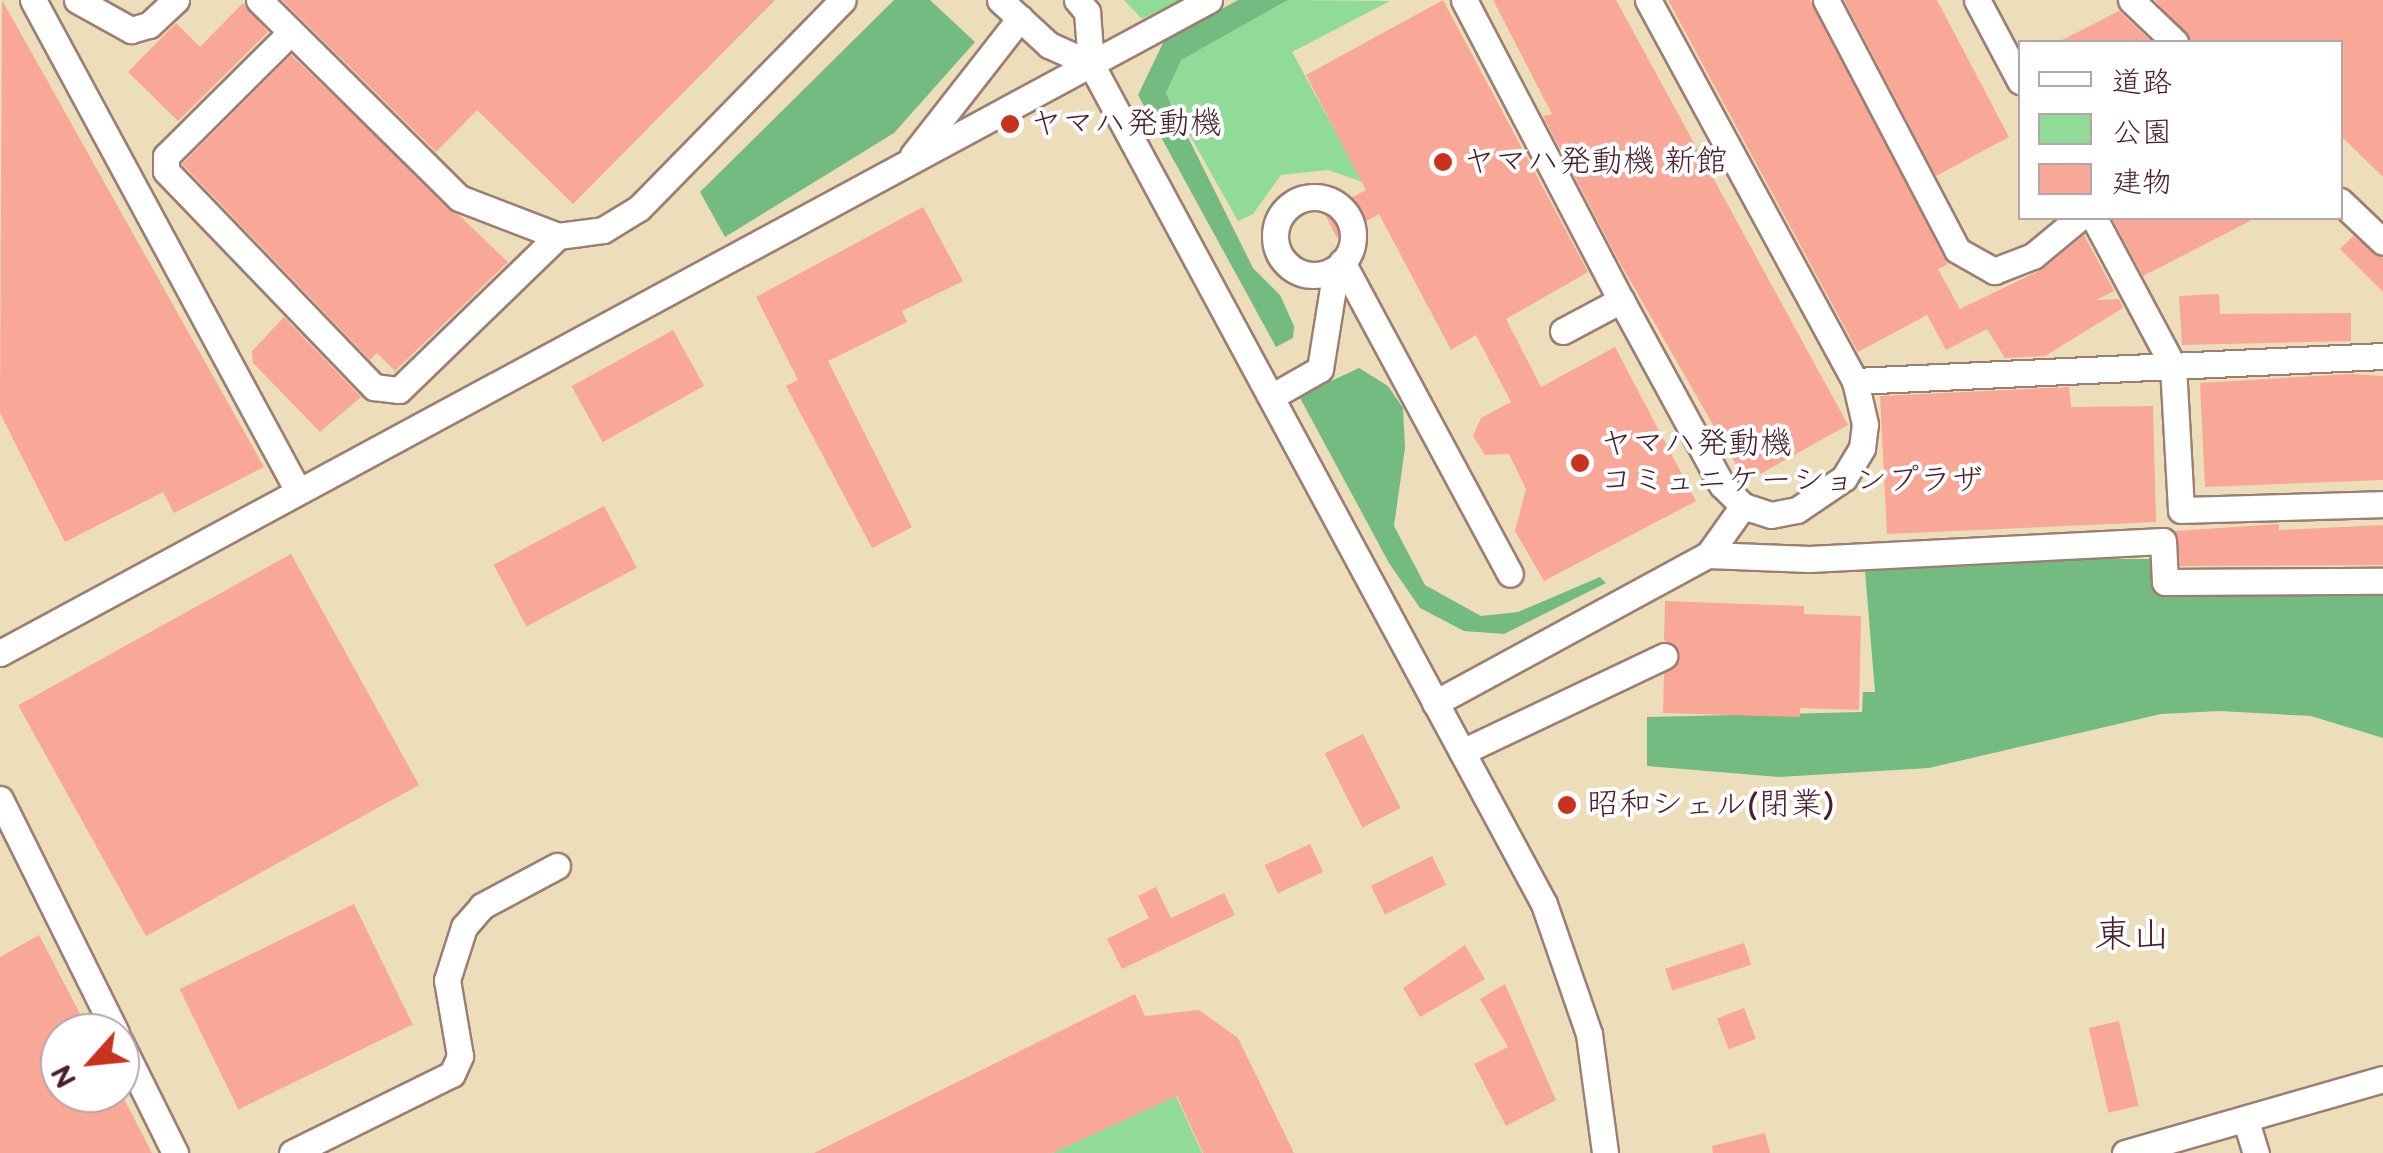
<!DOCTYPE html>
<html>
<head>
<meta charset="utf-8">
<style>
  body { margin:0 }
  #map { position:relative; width:2383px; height:1153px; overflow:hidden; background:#eddebb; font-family:"Balsamiq Sans","Klee One",sans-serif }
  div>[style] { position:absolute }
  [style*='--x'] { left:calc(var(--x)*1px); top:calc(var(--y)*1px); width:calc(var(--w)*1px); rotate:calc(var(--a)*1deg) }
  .green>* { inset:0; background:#8fdb97 }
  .forest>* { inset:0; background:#73bb80 }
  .building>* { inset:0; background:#f9a797; transform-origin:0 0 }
  .roads { filter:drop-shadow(2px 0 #9c7e73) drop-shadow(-2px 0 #9c7e73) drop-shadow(0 2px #9c7e73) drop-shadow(0 -2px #9c7e73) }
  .minor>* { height:25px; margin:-12.5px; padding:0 12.5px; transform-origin:12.5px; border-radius:12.5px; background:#fff }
  .minor>.ring { margin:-12.5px; padding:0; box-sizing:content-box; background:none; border:25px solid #fff; border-radius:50% }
  .dots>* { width:28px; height:28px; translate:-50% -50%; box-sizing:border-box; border:5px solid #fff; border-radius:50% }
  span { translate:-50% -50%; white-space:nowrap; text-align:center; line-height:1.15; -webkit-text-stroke:8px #fff; paint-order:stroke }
  .poi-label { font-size:32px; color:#4a1f2b }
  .left { translate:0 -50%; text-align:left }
  .quarter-label { font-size:38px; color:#4a1f2b }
  .legend { position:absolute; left:2018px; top:40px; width:325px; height:180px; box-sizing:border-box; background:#fff; border:2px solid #b7a5aa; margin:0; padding:12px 18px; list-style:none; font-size:30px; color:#4a1f2b }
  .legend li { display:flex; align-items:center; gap:20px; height:50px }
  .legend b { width:50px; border:2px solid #b7a5aa }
  .north { position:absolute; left:40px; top:1013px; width:100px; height:100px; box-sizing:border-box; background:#fff; border:2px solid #b7a5aa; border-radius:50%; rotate:243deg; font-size:28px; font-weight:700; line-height:40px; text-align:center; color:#4a1f2b }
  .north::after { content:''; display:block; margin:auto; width:35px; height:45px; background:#c8321e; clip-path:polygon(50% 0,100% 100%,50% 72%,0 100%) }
</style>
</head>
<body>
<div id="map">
  <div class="green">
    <i style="clip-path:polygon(1124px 0,1183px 0,1142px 19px)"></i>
    <i style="clip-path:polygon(1288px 0,1390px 1px,1292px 52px,1363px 182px,1328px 170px,1281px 175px,1253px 214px,1238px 221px,1166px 93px,1180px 60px)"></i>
    <i style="clip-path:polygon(1176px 1096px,1202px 1153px,1052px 1153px)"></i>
  </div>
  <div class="forest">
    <i style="clip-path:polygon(894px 0,930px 0,975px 42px,894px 133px,725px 237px,700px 192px)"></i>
    <i style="clip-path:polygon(1238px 0,1288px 0,1181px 60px,1166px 93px,1253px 268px,1280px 295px,1294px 326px,1293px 338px,1276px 347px,1138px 95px,1164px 41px)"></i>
    <i style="clip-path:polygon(1359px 368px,1388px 386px,1403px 408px,1405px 448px,1394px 526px,1425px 585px,1481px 616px,1518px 612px,1600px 577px,1606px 583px,1504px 634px,1464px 631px,1420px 608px,1389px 563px,1299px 396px)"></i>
    <i style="clip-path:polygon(1864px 559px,2155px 559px,2155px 587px,2383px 588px,2383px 738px,2311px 716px,2220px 711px,2161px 714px,1929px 768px,1779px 777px,1647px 766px,1647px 717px,1862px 712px,1863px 692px,1875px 692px)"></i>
  </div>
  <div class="building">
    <i style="clip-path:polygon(2px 0,264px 467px,174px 513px,163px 492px,65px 542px,0 413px)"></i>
    <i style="clip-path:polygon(282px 0,775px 0,573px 204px,477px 110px,436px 152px)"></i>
    <i style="clip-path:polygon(1443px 0,1588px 272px,1506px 319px,1541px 387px,1615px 347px,1696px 501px,1544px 581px,1515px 531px,1526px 489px,1509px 454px,1485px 455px,1473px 436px,1481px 418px,1511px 402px,1476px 335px,1451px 350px,1379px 214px,1337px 238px,1324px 212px,1366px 190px,1306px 75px)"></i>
    <i style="clip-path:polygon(1493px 0,1616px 0,1848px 425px,1746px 482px,1616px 256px,1543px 116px,1552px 114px)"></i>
    <i style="clip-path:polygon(1668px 0,1810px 0,1948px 264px,1938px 269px,1960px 309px,2043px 269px,2084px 235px,2114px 291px,2096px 300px,2119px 299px,2123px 308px,2045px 356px,2005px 358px,1987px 329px,1946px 350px,1927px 315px,1858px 352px)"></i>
    <i style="clip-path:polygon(1844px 0,1937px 0,2009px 137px,1936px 176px)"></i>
    <i style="clip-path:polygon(2155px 0,2383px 0,2383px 177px,2340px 135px,2340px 42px,2191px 42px)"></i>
    <i style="clip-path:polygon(243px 3px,268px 32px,178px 121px,128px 72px,176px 23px,200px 47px)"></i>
    <i style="clip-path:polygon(2119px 11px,2152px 42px,2058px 42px)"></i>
    <i style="clip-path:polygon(291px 55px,508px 262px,395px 371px,377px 353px,370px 360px,182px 164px)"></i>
    <i style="clip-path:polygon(923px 207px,963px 281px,902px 311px,907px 322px,828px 361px,912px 527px,872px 548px,786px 386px,798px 380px,756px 297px)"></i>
    <i style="clip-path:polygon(2112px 218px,2256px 218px,2143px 276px)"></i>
    <i style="clip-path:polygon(2353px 236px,2383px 258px,2383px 292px,2340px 249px)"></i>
    <i style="clip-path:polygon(2219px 294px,2220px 314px,2351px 313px,2351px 341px,2182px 345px,2179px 296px)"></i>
    <i style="clip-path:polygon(284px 317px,361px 397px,320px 432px,253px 363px,252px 351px)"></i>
    <i style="left:673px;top:330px;width:64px;height:116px;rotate:61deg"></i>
    <i style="clip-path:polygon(2351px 374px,2383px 376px,2383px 480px,2205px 487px,2200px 383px)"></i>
    <i style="clip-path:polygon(2069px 387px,2071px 407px,2153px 406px,2156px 522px,1887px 534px,1880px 396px)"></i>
    <i style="left:604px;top:506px;width:70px;height:125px;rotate:62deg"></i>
    <i style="clip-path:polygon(2279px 524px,2279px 530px,2383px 525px,2383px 565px,2180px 566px,2175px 531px)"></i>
    <i style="left:291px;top:554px;width:264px;height:312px;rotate:61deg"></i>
    <i style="clip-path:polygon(1665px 601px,1804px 606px,1804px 614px,1861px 616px,1859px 710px,1800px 708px,1800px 717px,1663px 713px,1664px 674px,1680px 656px,1664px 640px)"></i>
    <i style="left:1363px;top:734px;width:83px;height:43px;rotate:63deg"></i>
    <i style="left:1310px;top:844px;width:31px;height:50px;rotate:65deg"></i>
    <i style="left:1432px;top:856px;width:32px;height:68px;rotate:64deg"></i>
    <i style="clip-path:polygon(1156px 887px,1171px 918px,1224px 893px,1235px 915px,1122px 969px,1107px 939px,1149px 918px,1138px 896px)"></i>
    <i style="left:354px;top:904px;width:134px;height:194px;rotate:64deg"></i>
    <i style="clip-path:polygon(39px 935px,90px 1033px,60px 1033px,60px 1093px,121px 1093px,152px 1153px,0 1153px,0 957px)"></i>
    <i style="left:1744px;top:943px;width:23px;height:83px;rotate:72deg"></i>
    <i style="clip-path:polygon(1465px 945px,1485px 979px,1420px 1017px,1403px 988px)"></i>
    <i style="clip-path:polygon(1505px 984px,1556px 1100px,1506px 1126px,1474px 1064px,1508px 1047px,1480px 999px)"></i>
    <i style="clip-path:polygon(1135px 994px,1145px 1016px,1199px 1010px,1238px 1038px,1294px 1153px,1203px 1153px,1177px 1096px,1052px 1153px,814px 1153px)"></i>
    <i style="left:1744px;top:1008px;width:33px;height:29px;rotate:69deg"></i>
    <i style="left:2119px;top:1021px;width:87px;height:31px;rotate:77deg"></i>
    <i style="clip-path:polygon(1765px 1133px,1770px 1153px,1713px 1153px,1712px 1146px)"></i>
  </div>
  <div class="roads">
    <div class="minor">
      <i style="--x:33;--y:0;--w:558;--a:61.64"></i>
      <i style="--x:77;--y:0;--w:62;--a:29.1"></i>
      <i style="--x:131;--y:30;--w:19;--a:-16"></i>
      <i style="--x:149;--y:25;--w:37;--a:-43"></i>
      <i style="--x:259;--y:0;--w:281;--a:44.7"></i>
      <i style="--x:459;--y:198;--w:106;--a:21"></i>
      <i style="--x:558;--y:236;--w:45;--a:-7.6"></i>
      <i style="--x:603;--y:230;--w:42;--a:-31.4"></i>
      <i style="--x:639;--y:208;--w:291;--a:-45.6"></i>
      <i style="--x:1000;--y:0;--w:67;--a:42.6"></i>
      <i style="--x:1049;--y:45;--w:46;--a:24.3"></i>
      <i style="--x:1077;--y:0;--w:16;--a:50"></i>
      <i style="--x:1087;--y:12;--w:52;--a:85.6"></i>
      <i style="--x:1091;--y:64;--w:954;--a:61.66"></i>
      <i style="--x:1544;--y:904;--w:138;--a:70.9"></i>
      <i style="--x:1589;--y:1034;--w:120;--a:82.3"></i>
      <i style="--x:1464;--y:0;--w:339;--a:62.4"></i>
      <i style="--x:1648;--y:0;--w:434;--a:61.5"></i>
      <i style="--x:1826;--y:0;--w:282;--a:62.3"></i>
      <i style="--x:1957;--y:250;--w:43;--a:29.6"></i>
      <i style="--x:1994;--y:271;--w:42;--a:-21"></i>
      <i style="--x:2033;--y:256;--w:60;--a:-39.6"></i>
      <i style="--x:1977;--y:0;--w:92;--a:62"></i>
      <i style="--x:2131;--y:0;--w:61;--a:43.7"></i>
      <i style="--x:291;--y:32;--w:176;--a:135.2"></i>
      <i style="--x:166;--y:156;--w:15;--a:90"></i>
      <i style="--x:166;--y:171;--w:300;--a:46.1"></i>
      <i style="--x:374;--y:387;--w:25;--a:7"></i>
      <i style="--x:399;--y:390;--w:221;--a:-44.1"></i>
      <i style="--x:913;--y:155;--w:174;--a:-52"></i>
      <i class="ring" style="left:1275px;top:197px;width:53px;height:53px"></i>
      <i style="--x:2340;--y:201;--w:59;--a:43.6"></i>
      <i style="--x:2094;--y:218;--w:168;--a:61.9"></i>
      <i style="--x:2173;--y:366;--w:144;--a:86.8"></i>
      <i style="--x:2181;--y:510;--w:202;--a:-1.7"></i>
      <i style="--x:1342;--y:262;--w:354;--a:61.7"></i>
      <i style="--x:1563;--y:331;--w:66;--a:-28.1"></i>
      <i style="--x:1621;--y:300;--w:211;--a:61.4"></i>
      <i style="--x:1722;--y:485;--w:30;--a:45"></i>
      <i style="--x:1743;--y:506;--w:29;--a:18"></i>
      <i style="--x:1771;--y:515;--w:26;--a:-11"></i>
      <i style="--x:1797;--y:510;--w:57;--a:-34.2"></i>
      <i style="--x:1844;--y:478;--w:35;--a:-59"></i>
      <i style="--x:1862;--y:448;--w:24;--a:-83"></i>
      <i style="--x:1865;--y:424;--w:44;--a:-103.1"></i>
      <i style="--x:1855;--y:381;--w:529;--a:-2.71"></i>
      <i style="--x:1271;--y:397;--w:56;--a:-29.7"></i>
      <i style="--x:1320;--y:369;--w:101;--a:-80.9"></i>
      <i style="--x:1708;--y:555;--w:60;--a:-54.5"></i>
      <i style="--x:0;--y:653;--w:1374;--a:-28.37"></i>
      <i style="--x:1435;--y:703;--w:311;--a:-28.5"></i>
      <i style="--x:1708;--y:555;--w:101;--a:2.3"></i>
      <i style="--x:1809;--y:559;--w:354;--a:-2.9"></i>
      <i style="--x:2163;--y:541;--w:41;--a:87.2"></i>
      <i style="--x:2165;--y:582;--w:218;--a:-0.3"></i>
      <i style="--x:1462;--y:752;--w:224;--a:-25.4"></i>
      <i style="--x:0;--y:799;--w:261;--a:63.6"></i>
      <i style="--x:120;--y:1042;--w:124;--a:63.6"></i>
      <i style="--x:2246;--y:1121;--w:34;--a:73"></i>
      <i style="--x:292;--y:1153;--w:178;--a:-26.3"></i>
      <i style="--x:452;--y:1074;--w:20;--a:-66"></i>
      <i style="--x:460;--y:1056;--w:77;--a:-99.7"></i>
      <i style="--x:447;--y:980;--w:56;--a:-72.2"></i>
      <i style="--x:464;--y:927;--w:28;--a:-49"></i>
      <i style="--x:482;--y:906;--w:85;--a:-28.1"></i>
      <i style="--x:2125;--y:1153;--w:268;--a:-16"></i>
    </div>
  </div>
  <div class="dots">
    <i style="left:1010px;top:124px;background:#c8321e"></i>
    <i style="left:1443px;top:162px;background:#c8321e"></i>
    <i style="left:1580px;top:463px;background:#c8321e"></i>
    <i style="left:1567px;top:805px;background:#c8321e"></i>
  </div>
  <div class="poi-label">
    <span class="left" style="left:1030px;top:124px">ヤマハ発動機</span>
    <span class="left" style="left:1463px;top:162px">ヤマハ発動機 新館</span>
    <span class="left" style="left:1600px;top:463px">ヤマハ発動機<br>コミュニケーションプラザ</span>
    <span class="left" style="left:1587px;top:805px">昭和シェル(閉業)</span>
  </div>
  <div class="quarter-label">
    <span style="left:2132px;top:936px">東山</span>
  </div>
  <ul class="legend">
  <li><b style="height:12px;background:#fff"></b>道路</li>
  <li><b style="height:28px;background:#8fdb97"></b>公園</li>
  <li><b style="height:28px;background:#f9a797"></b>建物</li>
  </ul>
  <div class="north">N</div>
</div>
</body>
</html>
